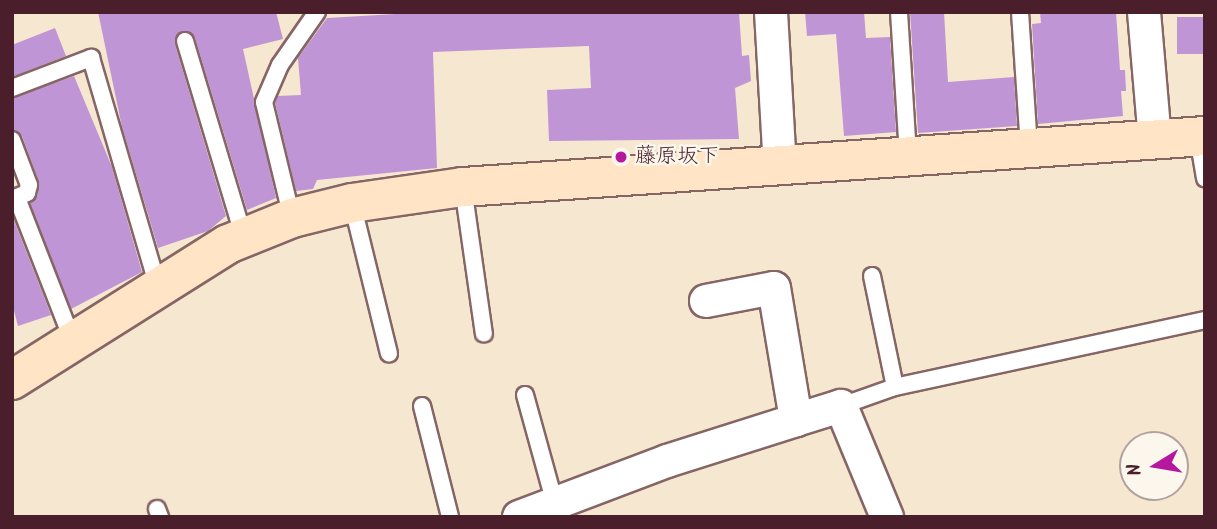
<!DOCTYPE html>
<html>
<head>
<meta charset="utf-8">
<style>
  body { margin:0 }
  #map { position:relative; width:1217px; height:529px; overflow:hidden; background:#f6e7d1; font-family:Kalam,"Klee One",sans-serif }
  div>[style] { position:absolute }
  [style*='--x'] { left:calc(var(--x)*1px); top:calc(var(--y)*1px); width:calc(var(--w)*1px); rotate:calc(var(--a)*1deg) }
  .building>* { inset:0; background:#c095d6; transform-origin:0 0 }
  .roads { filter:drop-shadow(2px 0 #866565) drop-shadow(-2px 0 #866565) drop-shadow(0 2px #866565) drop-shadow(0 -2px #866565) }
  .lane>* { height:16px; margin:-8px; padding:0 8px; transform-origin:8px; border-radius:8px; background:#fff }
  .street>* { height:32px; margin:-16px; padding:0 16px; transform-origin:16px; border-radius:16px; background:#fff }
  .secondary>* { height:38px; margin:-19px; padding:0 19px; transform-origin:19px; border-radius:19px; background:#ffe4c6 }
  .dots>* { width:19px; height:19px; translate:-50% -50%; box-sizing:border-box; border:4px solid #fbf7ec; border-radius:50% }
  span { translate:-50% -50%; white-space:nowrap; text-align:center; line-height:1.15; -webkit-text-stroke:5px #fbf7ec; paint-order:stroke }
  .poi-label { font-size:21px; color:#4a1f2b }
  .left { translate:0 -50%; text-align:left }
  .frame { position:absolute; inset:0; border:14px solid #4a1f2b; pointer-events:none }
  .north { position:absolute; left:1119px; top:431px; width:70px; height:70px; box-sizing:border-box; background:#fbf7ec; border:2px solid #b4a19f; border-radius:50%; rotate:259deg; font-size:19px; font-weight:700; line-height:28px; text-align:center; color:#4a1f2b }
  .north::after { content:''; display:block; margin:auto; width:24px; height:32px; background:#b5179e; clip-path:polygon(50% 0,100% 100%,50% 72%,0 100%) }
</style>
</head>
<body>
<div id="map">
  <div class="building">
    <i style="clip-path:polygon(98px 12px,276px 12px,283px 39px,243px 49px,276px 198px,247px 210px,195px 38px,181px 31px,175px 44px,226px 216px,208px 231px,158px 248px,122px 127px)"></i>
    <i style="clip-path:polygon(430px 12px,739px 12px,742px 56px,749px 55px,751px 81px,735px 88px,739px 139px,549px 141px,547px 90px,591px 88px,589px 46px,433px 52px,437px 168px,317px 180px,313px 189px,296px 191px,275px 103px,278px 96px,301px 95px,298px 58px,327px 18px)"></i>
    <i style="clip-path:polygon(805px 12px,864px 12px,866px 38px,890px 37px,896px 132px,844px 136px,836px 34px,807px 36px)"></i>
    <i style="clip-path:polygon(910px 12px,944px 12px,948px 82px,1014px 77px,1017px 126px,918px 133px)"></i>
    <i style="clip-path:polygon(1040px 12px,1116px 12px,1120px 70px,1125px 70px,1126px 91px,1121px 91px,1123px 116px,1038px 124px,1032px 24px,1041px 23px)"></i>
    <i style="left:1205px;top:17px;width:37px;height:28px;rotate:90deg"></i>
    <i style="clip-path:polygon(55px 28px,66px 56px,12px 77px,12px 45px)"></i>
    <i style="clip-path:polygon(74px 76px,112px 167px,142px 272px,71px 309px,30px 203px,37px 196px,39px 182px,22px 136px,12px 130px,12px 98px)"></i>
    <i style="clip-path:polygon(12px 215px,51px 315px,18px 326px,12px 303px)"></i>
  </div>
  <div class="roads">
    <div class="lane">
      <i style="--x:899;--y:12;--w:144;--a:86.4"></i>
      <i style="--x:1020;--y:12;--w:136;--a:86.2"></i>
      <i style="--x:185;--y:41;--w:206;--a:73.3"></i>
      <i style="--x:12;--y:88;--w:85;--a:-20.8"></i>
      <i style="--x:91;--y:58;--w:239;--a:73.7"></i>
      <i style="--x:1198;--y:137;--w:42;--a:80.3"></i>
      <i style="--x:12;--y:140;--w:48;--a:69.3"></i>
      <i style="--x:29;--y:185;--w:8;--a:104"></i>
      <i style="--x:27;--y:193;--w:16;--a:158"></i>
      <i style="--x:463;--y:187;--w:148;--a:81.9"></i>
      <i style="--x:17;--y:198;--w:155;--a:68.7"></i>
      <i style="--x:352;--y:203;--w:155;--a:76.2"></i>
      <i style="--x:292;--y:218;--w:119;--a:-103.6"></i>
      <i style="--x:264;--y:102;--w:40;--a:-66.6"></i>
      <i style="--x:280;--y:65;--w:65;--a:-55.1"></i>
      <i style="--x:872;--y:276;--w:113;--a:78.3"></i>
      <i style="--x:525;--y:395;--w:113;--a:74.6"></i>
      <i style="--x:422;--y:406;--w:114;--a:75.8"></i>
      <i style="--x:841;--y:406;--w:57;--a:-19.4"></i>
      <i style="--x:895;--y:387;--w:317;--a:-12.2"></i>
      <i style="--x:157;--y:509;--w:9;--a:69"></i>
    </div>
    <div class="street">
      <i style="--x:771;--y:12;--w:154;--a:86.7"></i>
      <i style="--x:1144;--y:12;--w:128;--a:85.1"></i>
      <i style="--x:706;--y:301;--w:69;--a:-10.8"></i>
      <i style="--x:774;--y:288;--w:134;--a:80.5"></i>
      <i style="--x:796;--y:420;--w:47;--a:-17.3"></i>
      <i style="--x:841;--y:406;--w:120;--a:67.5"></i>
      <i style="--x:519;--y:517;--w:158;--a:-20.7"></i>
      <i style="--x:667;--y:461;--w:135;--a:-17.6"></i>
    </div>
    <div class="secondary">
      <i style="--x:12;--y:380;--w:255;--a:-32.2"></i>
      <i style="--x:228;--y:244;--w:69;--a:-22.1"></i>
      <i style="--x:292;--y:218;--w:62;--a:-14"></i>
      <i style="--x:352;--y:203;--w:112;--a:-8.2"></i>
      <i style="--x:463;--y:187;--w:744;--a:-3.93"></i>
    </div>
  </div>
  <div class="dots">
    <i style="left:621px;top:157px;background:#b5179e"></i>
  </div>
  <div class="poi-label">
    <span class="left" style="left:635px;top:157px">藤原坂下</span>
  </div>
  <div class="frame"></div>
  <div class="north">N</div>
</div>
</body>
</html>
